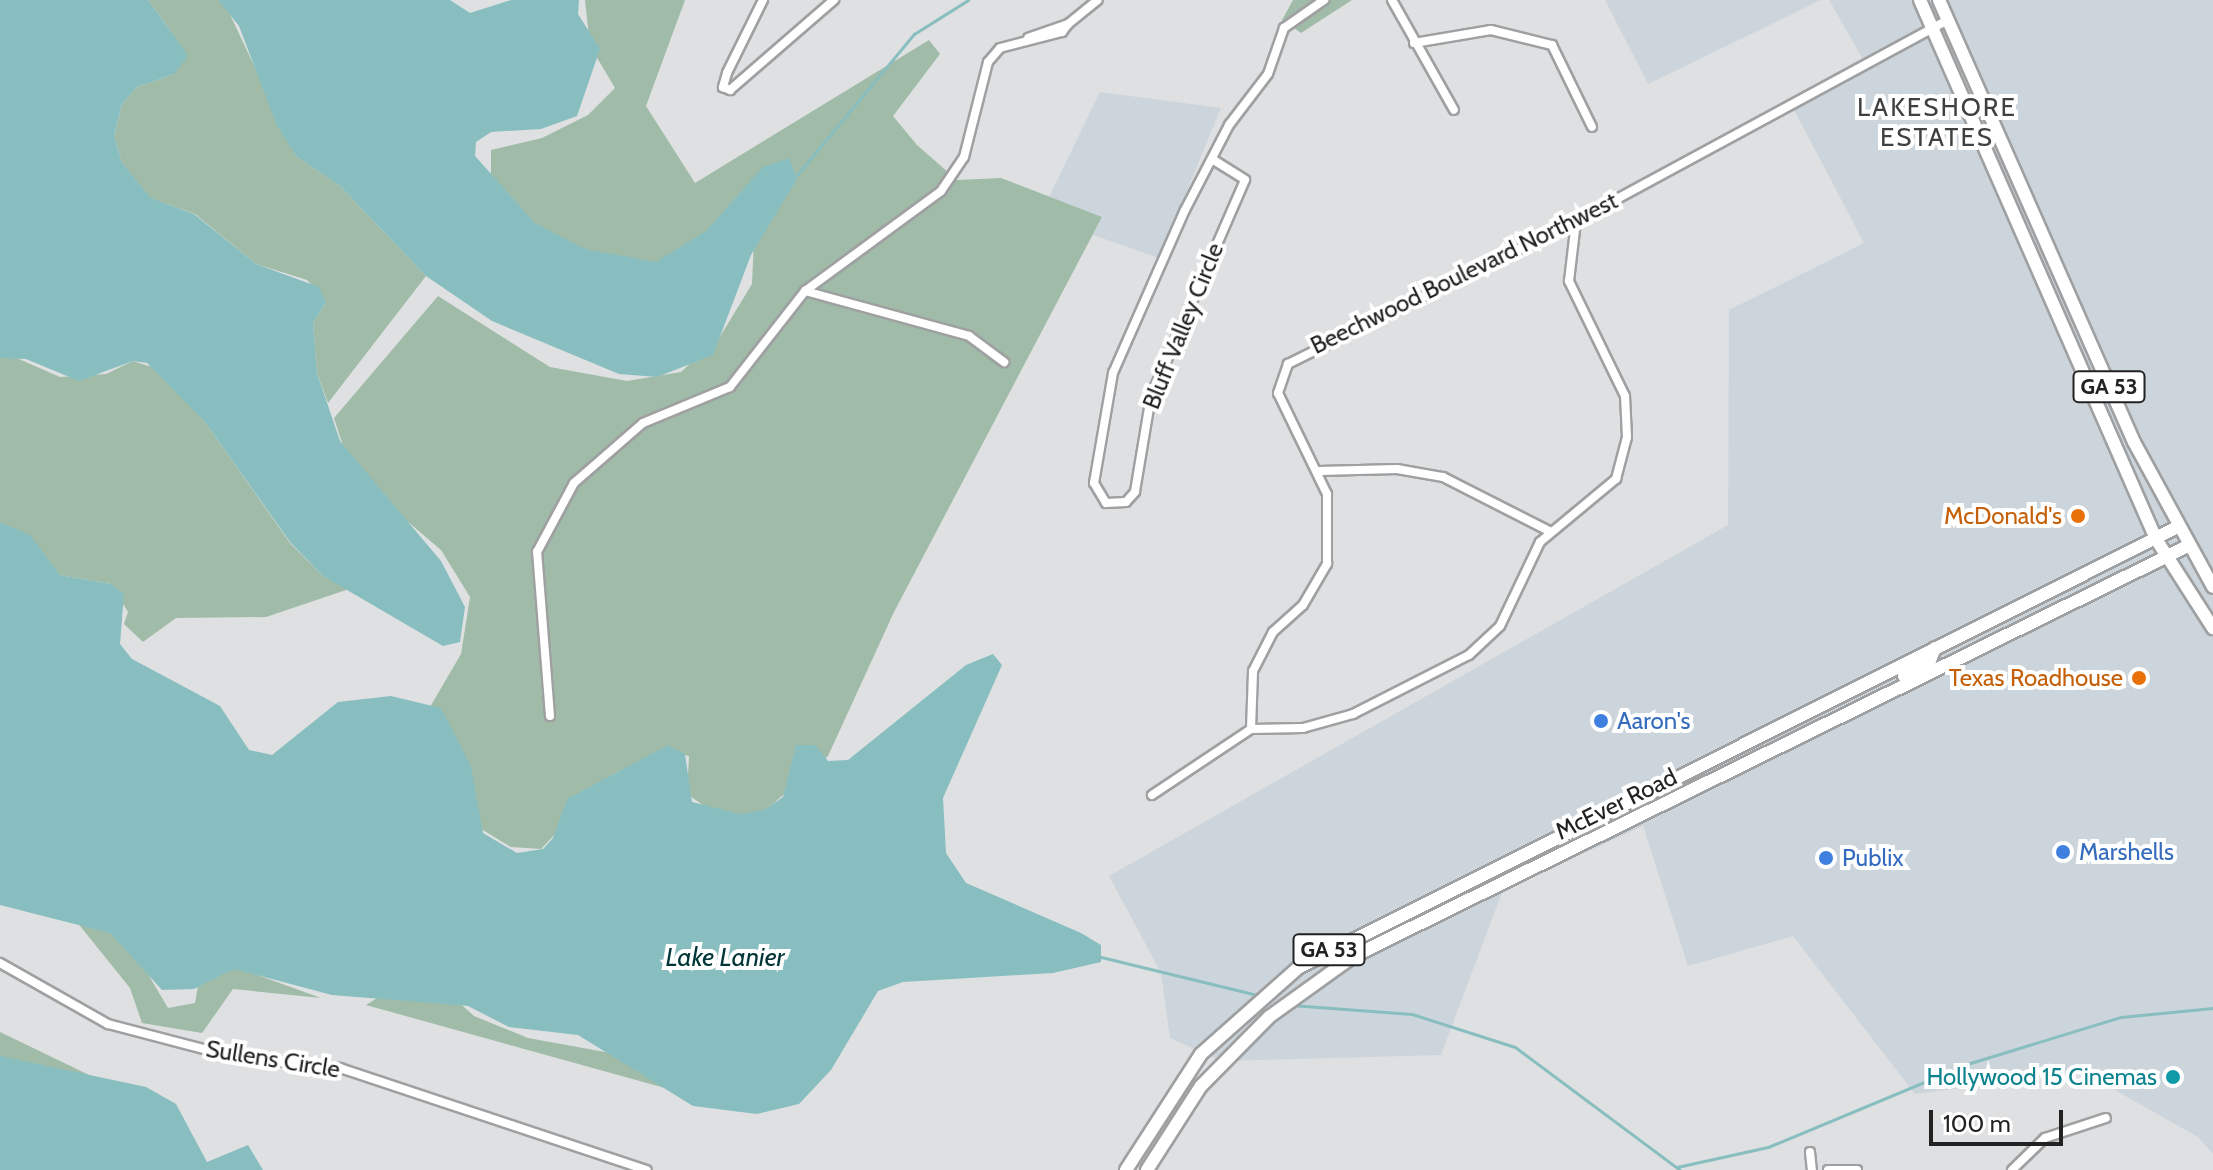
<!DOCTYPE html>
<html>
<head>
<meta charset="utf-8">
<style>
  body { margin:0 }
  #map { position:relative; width:2213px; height:1170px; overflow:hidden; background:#dee0e1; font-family:Cabin,sans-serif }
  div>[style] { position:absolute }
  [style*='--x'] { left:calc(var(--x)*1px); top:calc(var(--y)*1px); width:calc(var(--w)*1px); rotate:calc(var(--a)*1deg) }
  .built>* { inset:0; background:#cdd5dc }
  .green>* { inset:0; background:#a0bca8 }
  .water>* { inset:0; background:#88bebf }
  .stream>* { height:3px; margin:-1.5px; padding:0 1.5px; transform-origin:1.5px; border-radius:1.5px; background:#88bebf }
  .roads { filter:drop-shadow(2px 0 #9fa0a1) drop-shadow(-2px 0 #9fa0a1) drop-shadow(0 2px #9fa0a1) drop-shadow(0 -2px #9fa0a1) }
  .street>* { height:8px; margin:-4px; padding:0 4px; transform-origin:4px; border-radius:4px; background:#fff }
  .primary>* { height:12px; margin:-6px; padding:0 6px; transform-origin:6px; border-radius:6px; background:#fff }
  .dots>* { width:22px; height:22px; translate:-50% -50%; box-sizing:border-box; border:4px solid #fff; border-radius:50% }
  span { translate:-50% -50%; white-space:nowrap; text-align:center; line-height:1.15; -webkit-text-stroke:8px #fff; paint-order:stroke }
  .shield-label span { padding:2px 6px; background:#fff; border:2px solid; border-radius:6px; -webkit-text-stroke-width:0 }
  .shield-label { font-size:22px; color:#222223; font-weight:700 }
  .street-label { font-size:24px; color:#222223 }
  .food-label { font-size:24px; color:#c56008 }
  .right { translate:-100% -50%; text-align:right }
  .shop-label { font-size:24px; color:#366cbe }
  .left { translate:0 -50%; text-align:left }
  .culture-label { font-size:24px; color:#0d838f }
  .neighbourhood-label { font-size:26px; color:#3f4041; letter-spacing:2px }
  .water-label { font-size:26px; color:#003537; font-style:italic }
  .scale { position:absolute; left:1929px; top:1110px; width:134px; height:36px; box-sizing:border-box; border:4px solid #222223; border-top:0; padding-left:10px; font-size:24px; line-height:28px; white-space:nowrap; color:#222223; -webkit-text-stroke:6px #fff; paint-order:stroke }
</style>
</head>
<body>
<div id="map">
  <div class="built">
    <i style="clip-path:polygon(1605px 0,1821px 0,1648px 84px)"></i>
    <i style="clip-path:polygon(1829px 0,2213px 0,2213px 1154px,2198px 1137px,2083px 1072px,1915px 1094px,1793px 936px,1688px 966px,1643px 826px,1503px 890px,1441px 1055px,1222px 1061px,1170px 1038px,1161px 973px,1109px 876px,1728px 525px,1729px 310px,1864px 243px,1791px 104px,1865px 63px)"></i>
    <i style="clip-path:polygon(1100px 92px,1221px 108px,1159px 258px,1093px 235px,1102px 217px,1049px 197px)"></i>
  </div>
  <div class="green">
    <i style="clip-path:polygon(148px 0,218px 0,226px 6px,297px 157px,340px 186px,426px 276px,328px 403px,317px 373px,313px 323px,326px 302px,307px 280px,256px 264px,195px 214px,150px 198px,122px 163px,114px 136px,122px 104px,137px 87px,174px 74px,173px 34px)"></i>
    <i style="clip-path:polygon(585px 0,685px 0,646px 106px,695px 183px,929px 40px,940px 54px,893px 116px,917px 145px,957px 180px,1001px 178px,1102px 217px,894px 612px,828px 756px,766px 810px,723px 819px,687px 794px,689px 756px,662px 750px,610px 776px,541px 849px,511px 847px,473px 824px,430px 707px,461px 654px,470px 597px,441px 550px,352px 474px,334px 418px,438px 296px,550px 367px,627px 381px,681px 372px,721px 335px,752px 284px,754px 240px,655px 266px,577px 248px,513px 217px,491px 177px,491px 150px,542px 138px,588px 115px,615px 88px,590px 46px)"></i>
    <i style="clip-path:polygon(1293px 0,1352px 0,1301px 33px,1282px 20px)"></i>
    <i style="clip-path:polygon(12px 356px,60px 377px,106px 374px,133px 361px,158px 369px,205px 422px,290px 543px,323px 576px,349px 589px,266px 617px,176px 618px,143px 642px,124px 624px,128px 612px,111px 584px,60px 575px,0 522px,0 358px)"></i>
    <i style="clip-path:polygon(17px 873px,132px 947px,168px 1008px,195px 1003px,199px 980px,235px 967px,321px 998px,233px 989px,202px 1033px,142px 1023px,130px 988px,76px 921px)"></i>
    <i style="clip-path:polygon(436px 982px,474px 1016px,528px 1038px,627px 1056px,701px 1098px,366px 1005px,395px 987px)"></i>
    <i style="clip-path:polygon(0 1032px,114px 1087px,0 1064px)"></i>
  </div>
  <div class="water">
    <i style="clip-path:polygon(0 0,148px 0,173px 34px,188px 56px,174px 74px,137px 87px,122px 104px,114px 136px,122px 163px,151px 198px,194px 214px,256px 264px,319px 287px,326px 302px,313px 323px,317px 373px,340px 441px,441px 561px,465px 607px,460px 642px,443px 646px,323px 576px,290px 542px,205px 422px,147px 363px,133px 361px,79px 381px,26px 359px,0 358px)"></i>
    <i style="clip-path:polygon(218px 0,450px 0,470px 13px,511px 0,579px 0,578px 14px,600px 49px,577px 116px,541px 129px,491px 132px,476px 142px,475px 156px,535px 223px,585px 249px,656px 262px,706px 231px,763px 167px,789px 158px,797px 179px,751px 255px,713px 355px,657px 377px,619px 374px,492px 321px,426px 276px,340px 186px,297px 157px,277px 126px,239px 26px)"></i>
    <i style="clip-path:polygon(0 522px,30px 535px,60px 575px,111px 584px,124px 594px,120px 644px,132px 659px,220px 706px,249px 750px,272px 755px,338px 702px,391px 696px,441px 708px,471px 766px,483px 833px,517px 853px,543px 849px,553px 838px,567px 799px,668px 745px,685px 754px,692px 802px,741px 814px,766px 809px,783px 797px,796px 745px,815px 745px,828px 761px,848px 760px,966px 665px,993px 654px,1002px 665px,943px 798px,946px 853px,966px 883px,1081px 933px,1101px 945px,1101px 962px,1053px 973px,903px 982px,878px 991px,831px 1070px,799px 1104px,757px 1114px,693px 1106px,578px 1035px,509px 1027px,468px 1006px,332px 995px,234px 969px,194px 989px,162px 990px,110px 933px,0 905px)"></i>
    <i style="clip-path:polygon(0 1056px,146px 1087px,176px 1104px,207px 1162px,248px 1145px,263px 1170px,0 1170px)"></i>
  </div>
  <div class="stream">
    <i style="--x:796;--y:176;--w:185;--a:-50.3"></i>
    <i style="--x:914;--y:34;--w:64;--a:-32.2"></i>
    <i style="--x:1101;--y:957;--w:165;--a:13.7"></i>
    <i style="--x:1291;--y:1005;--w:121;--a:4.3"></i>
    <i style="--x:1412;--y:1014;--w:108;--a:17.8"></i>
    <i style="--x:1515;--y:1047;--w:206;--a:36.7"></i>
    <i style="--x:1677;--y:1167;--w:93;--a:-12.4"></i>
    <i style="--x:1768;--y:1147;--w:216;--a:-22.6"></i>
    <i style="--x:1967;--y:1064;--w:161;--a:-17"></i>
    <i style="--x:2121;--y:1017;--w:92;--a:-5.6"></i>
  </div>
  <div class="roads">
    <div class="street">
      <i style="--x:763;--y:0;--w:81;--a:116.3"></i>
      <i style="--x:727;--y:73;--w:15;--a:106"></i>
      <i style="--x:723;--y:87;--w:8;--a:23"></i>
      <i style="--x:730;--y:90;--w:138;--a:-40.9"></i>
      <i style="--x:1392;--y:0;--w:126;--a:60.6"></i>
      <i style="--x:1068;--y:24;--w:38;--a:-39"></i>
      <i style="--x:1414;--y:43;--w:78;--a:-9.6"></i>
      <i style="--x:1491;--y:30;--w:63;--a:13.8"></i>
      <i style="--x:1552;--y:45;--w:91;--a:64"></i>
      <i style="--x:1212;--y:159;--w:39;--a:32"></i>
      <i style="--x:1245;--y:180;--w:236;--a:113.5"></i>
      <i style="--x:1151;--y:396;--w:97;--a:99.5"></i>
      <i style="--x:1135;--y:492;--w:13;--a:132"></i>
      <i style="--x:1126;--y:502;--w:20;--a:177"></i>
      <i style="--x:1106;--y:503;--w:23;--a:-121"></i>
      <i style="--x:1094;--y:483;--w:112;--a:-80.2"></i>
      <i style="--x:1113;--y:373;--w:178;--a:-66.2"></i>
      <i style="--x:1185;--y:210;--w:96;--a:-62.6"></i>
      <i style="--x:1229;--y:125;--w:64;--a:-52.6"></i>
      <i style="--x:1268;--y:74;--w:49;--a:-70.8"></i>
      <i style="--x:1284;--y:28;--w:49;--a:-35"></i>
      <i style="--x:805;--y:291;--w:170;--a:15.3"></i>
      <i style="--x:969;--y:336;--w:44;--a:36.6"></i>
      <i style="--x:1319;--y:471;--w:78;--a:-1.5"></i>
      <i style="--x:1397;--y:469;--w:47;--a:9.9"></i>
      <i style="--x:1443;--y:477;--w:121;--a:27"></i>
      <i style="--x:550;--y:716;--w:165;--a:-94.5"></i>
      <i style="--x:537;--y:552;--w:78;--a:-61.8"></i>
      <i style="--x:574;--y:483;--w:91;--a:-41"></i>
      <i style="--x:643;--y:423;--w:94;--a:-22.5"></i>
      <i style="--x:730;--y:387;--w:122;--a:-52"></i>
      <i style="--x:805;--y:291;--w:169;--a:-36.3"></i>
      <i style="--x:941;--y:191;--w:41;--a:-55.9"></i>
      <i style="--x:964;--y:157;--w:98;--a:-75.8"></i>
      <i style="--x:988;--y:62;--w:18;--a:-49"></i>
      <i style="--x:1000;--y:48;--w:64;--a:-14.5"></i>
      <i style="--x:1062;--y:32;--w:10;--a:-53"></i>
      <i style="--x:1068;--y:24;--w:42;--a:160.7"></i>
      <i style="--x:1251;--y:729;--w:52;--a:-1.1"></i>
      <i style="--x:1303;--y:728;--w:52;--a:-15.6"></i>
      <i style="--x:1353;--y:714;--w:130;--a:-27"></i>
      <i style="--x:1469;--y:655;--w:42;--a:-43.1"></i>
      <i style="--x:1500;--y:626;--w:93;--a:-64.5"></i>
      <i style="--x:1540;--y:542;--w:99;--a:-39.7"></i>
      <i style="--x:1616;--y:479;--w:43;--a:-75.3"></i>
      <i style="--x:1627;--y:437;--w:41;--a:-92.8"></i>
      <i style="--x:1625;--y:396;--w:128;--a:-116"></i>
      <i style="--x:1569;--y:281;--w:60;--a:-83.3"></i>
      <i style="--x:1152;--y:795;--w:119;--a:-33.7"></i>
      <i style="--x:1251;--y:729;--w:58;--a:-88"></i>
      <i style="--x:1253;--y:671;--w:44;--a:-62.9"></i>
      <i style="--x:1273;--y:632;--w:40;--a:-42"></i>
      <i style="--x:1303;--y:605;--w:48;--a:-59.7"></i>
      <i style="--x:1327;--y:564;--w:70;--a:-90"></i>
      <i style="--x:1327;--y:494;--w:112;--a:-115.9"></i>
      <i style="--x:1278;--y:393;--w:31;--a:-71"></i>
      <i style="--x:1288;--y:364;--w:322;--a:-26.4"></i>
      <i style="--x:1576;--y:221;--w:422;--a:-28.4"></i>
      <i style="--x:0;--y:963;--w:124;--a:29.5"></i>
      <i style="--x:108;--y:1024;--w:127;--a:14.6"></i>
      <i style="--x:231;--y:1056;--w:110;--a:6.3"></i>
      <i style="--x:340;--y:1068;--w:323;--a:18.4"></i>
      <i style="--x:1810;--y:1152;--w:18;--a:84"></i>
      <i style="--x:1828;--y:1170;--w:29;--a:0"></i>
      <i style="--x:2012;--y:1170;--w:46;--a:-44.1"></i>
      <i style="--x:2045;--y:1138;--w:64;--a:-18.2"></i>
    </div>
    <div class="primary">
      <i style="--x:1920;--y:0;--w:588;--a:66.35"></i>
      <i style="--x:2156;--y:539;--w:106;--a:57.4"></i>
      <i style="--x:1939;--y:0;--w:483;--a:66.2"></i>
      <i style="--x:2134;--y:442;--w:165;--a:61.4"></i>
      <i style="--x:1904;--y:676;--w:31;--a:-32"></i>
      <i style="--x:1930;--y:660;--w:13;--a:-67"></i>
      <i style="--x:1126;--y:1170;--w:138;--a:-57.1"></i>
      <i style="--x:1201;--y:1054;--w:130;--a:-41.6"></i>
      <i style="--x:1298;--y:968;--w:984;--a:-26.62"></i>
      <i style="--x:1147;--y:1170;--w:100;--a:-57.3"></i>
      <i style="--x:1201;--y:1086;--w:97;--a:-45.4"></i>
      <i style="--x:1269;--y:1017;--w:105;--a:-35.7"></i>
      <i style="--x:1354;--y:956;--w:929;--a:-26.18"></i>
    </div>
  </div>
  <div class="dots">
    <i style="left:2078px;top:516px;background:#e8710a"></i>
    <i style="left:2139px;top:678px;background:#e8710a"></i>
    <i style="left:1601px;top:721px;background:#3f7fe0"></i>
    <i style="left:2063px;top:852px;background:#3f7fe0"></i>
    <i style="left:1826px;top:858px;background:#3f7fe0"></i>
    <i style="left:2173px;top:1077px;background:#0f9aa8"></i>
  </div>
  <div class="shield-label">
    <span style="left:2109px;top:387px">GA 53</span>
    <span style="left:1329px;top:950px">GA 53</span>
  </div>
  <div class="street-label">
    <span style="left:1464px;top:273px;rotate:-26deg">Beechwood Boulevard Northwest</span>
    <span style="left:1183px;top:326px;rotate:-68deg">Bluff Valley Circle</span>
    <span style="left:1616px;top:804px;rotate:-26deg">McEver Road</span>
    <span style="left:273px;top:1059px;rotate:9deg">Sullens Circle</span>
  </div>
  <div class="food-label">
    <span class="right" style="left:2062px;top:516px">McDonald's</span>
    <span class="right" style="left:2123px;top:678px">Texas Roadhouse</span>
  </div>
  <div class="shop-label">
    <span class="left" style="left:1617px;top:721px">Aaron's</span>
    <span class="left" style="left:2079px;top:852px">Marshells</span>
    <span class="left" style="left:1842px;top:858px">Publix</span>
  </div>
  <div class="culture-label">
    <span class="right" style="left:2157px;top:1077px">Hollywood 15 Cinemas</span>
  </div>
  <div class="neighbourhood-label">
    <span style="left:1937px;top:123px">LAKESHORE<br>ESTATES</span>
  </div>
  <div class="water-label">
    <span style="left:725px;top:958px">Lake Lanier</span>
  </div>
  <div class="scale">100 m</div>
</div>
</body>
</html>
